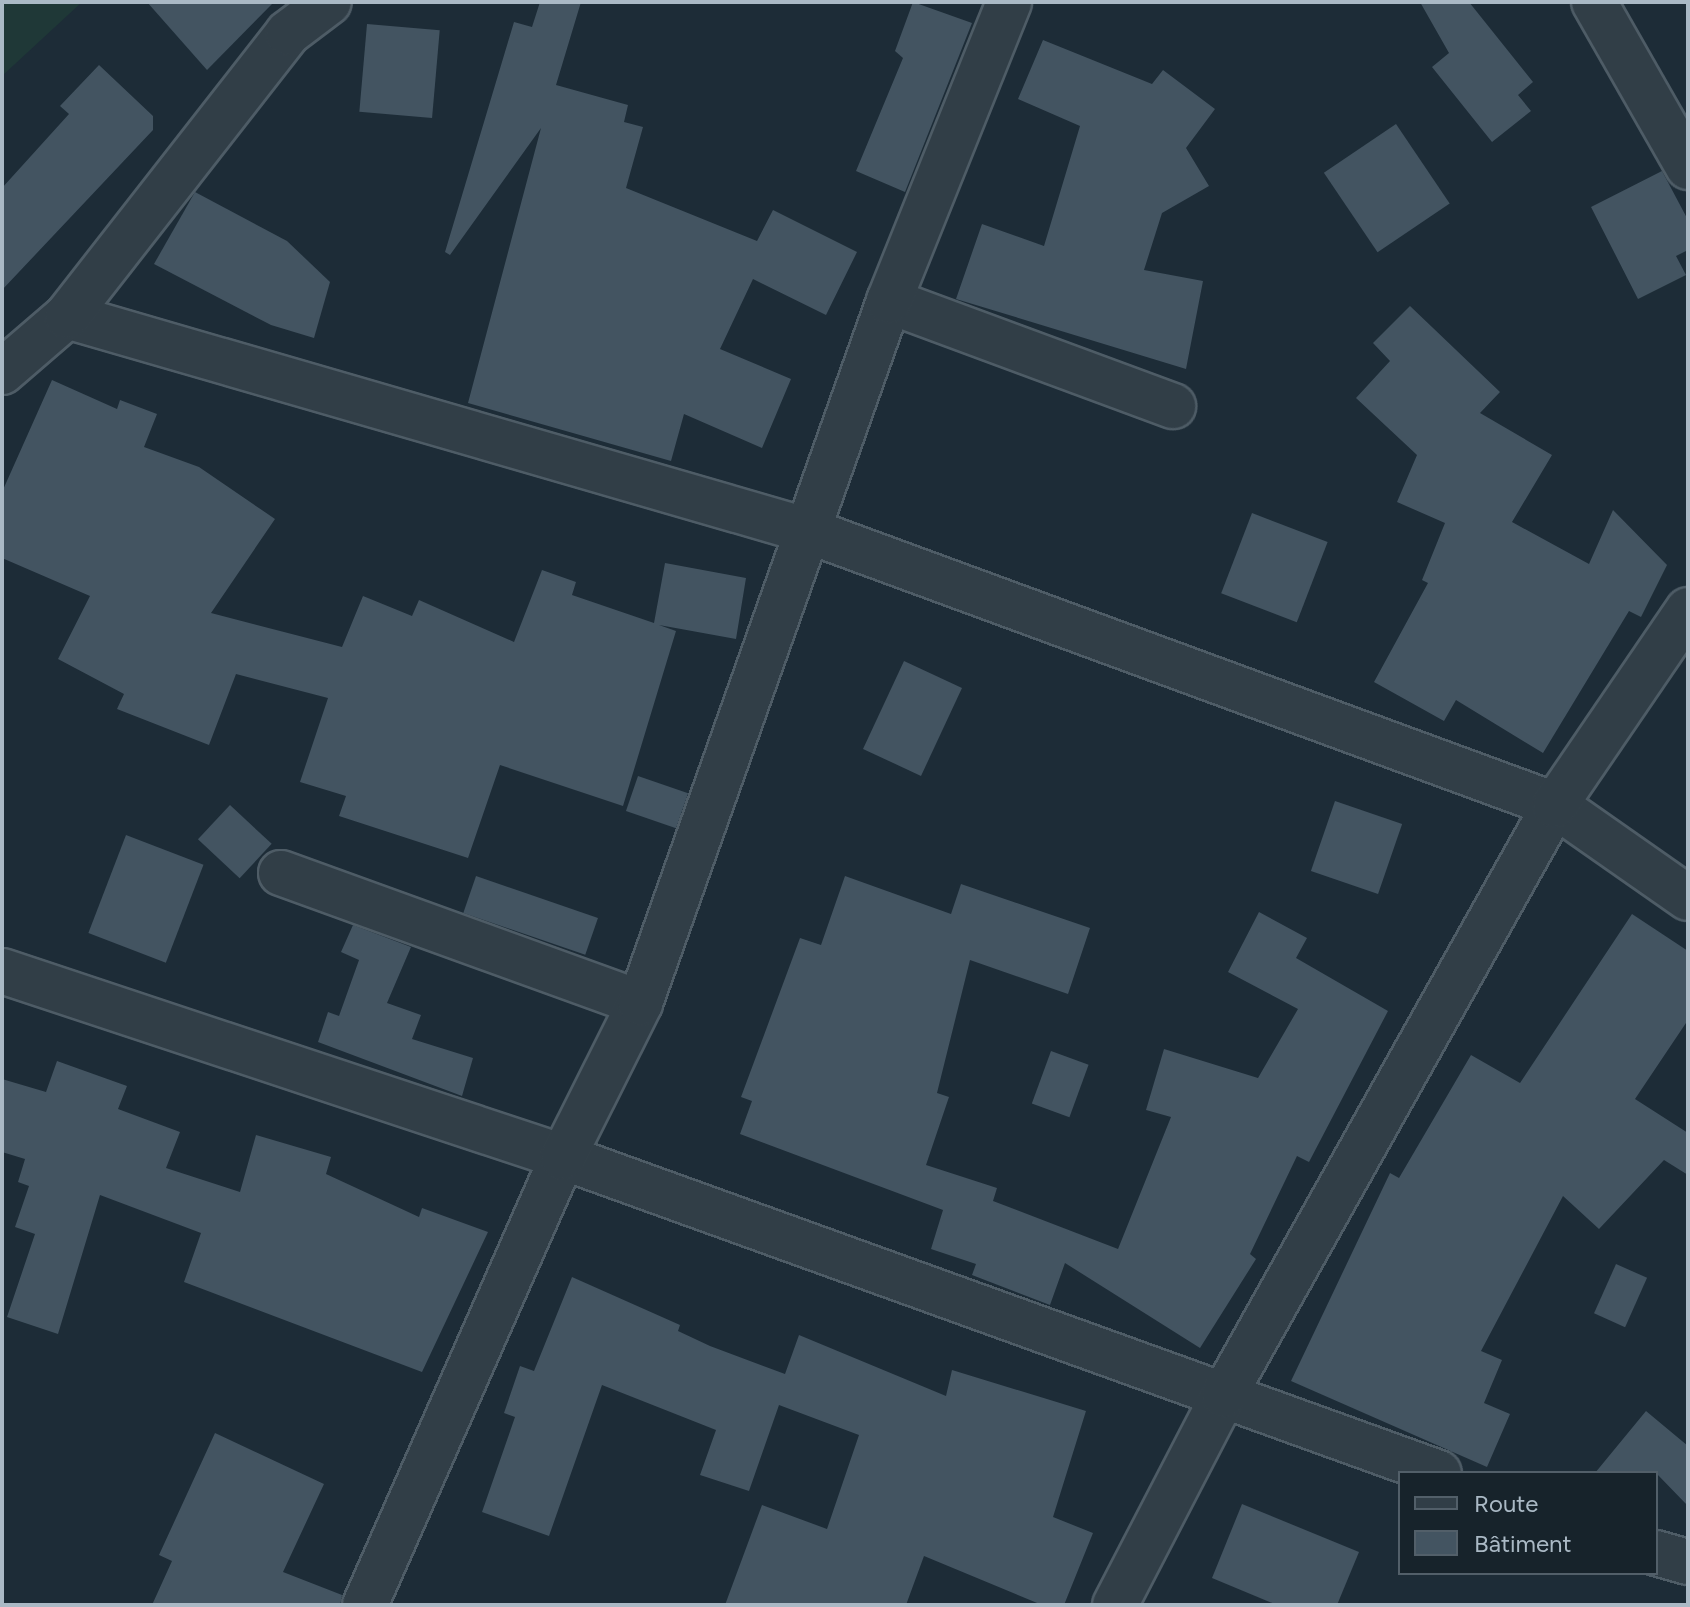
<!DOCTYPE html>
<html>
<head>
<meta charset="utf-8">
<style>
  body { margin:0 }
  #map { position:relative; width:1690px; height:1607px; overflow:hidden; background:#1d2c37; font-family:Figtree,sans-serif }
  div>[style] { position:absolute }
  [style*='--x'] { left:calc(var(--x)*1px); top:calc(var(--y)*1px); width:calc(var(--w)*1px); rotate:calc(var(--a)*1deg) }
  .green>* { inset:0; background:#1f3837 }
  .building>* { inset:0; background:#435461; transform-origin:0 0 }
  .roads { filter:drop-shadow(2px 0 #4e5c66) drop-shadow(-2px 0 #4e5c66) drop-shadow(0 2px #4e5c66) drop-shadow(0 -2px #4e5c66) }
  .minor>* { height:44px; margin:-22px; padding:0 22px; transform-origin:22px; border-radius:22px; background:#313e47 }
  span { translate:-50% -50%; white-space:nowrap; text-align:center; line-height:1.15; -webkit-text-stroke:8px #17232b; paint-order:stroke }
  .frame { position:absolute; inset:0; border:4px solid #aab9c5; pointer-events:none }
  .legend { position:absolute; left:1398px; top:1471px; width:260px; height:104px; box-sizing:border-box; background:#17232b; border:2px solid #525f69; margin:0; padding:10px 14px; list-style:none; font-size:24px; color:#aab9c5 }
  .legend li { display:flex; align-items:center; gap:16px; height:40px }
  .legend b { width:40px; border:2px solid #525f69 }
</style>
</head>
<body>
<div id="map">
  <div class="green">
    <i style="clip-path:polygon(2px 2px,82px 2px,2px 76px)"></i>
  </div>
  <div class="building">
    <i style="clip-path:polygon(147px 2px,274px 2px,207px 70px)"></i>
    <i style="clip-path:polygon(540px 2px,581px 2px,556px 85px,628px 105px,624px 122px,643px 127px,626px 188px,757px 241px,773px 210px,857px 252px,826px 315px,753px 279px,720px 349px,791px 379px,762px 448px,684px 414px,671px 461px,468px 403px,541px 128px,450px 255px,445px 252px,514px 22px,532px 27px)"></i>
    <i style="clip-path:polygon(913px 2px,972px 23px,905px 192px,856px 171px,903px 58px,895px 51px)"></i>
    <i style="clip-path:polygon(1420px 2px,1469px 2px,1533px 82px,1518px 95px,1531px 111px,1492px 142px,1432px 67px,1449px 53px)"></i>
    <i style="left:367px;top:24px;width:73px;height:88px;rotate:5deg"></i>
    <i style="clip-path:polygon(1043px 40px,1152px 84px,1163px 70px,1215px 109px,1186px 148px,1209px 186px,1162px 213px,1144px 270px,1203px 281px,1186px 369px,956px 299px,982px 224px,1044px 246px,1080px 126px,1018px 99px)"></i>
    <i style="clip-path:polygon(99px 65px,153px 116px,153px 130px,2px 290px,2px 188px,69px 114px,60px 106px)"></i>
    <i style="left:1396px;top:124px;width:96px;height:87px;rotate:56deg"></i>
    <i style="clip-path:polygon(1662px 171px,1688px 220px,1688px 250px,1676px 256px,1686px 275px,1638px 299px,1591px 207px)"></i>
    <i style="clip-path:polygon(195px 192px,287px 241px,330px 282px,314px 338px,271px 325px,154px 264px)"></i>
    <i style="clip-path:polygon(1410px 306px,1500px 392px,1480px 413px,1552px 455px,1512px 522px,1589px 564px,1613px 510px,1667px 565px,1641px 617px,1629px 611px,1543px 753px,1456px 700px,1444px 721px,1374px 682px,1428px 583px,1422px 580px,1445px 523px,1397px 502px,1417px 455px,1356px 398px,1390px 361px,1373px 343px)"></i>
    <i style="clip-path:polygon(52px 380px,117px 409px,120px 400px,157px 414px,144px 447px,199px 467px,275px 519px,211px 613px,342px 647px,363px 596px,412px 616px,419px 600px,514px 642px,542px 570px,576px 582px,572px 595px,654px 623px,665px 563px,746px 578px,736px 639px,659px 625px,676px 631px,623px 806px,500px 765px,468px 858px,339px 816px,346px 796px,300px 782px,328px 698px,236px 674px,209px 745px,117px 709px,124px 694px,58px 659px,90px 596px,2px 558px,2px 492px)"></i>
    <i style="left:1252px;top:513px;width:81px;height:86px;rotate:21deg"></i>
    <i style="left:904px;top:661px;width:64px;height:97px;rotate:25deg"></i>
    <i style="left:638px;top:776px;width:53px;height:37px;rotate:19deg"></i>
    <i style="left:1335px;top:801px;width:71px;height:74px;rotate:19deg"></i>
    <i style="left:230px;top:805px;width:57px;height:47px;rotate:43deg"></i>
    <i style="left:126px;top:835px;width:83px;height:105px;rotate:21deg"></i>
    <i style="left:476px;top:876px;width:129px;height:39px;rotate:19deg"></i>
    <i style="clip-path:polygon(845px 876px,951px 914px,961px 884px,1090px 928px,1068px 994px,970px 960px,937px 1093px,949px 1097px,926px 1165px,997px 1188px,993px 1201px,1118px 1249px,1171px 1117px,1146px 1110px,1164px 1049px,1258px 1078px,1298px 1009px,1228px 972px,1259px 912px,1307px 938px,1296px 958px,1388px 1011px,1309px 1162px,1297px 1156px,1250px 1254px,1256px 1259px,1200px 1348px,1065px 1263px,1050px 1305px,972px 1275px,976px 1264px,931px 1249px,943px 1210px,740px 1134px,752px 1101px,741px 1097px,800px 938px,821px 945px)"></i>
    <i style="clip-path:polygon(1632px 914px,1688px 951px,1688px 1020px,1635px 1099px,1688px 1133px,1688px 1175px,1664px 1160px,1599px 1229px,1563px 1196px,1481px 1351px,1502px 1360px,1484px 1403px,1510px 1414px,1487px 1467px,1291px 1381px,1390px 1173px,1399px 1178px,1471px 1055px,1520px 1083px)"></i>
    <i style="clip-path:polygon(353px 925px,411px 947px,387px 1003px,421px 1015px,412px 1039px,473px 1058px,462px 1096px,318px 1042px,328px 1012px,339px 1016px,359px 960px,341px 952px)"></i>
    <i style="left:1051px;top:1051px;width:40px;height:56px;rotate:20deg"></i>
    <i style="clip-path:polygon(57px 1061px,127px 1086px,118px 1109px,180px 1132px,166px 1168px,240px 1192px,256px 1135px,331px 1157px,326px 1174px,419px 1217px,422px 1208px,488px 1232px,422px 1372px,184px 1282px,201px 1233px,100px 1195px,58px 1334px,7px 1317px,35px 1234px,15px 1227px,29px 1186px,18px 1182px,25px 1159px,2px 1152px,2px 1079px,46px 1092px)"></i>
    <i style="left:1616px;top:1264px;width:34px;height:54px;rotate:24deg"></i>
    <i style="clip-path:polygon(572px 1277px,680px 1325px,678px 1331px,710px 1346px,785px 1374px,799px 1335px,946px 1396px,952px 1370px,1086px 1411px,1053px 1517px,1093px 1533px,1064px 1605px,1042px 1605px,924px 1556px,906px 1605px,725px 1605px,762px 1505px,827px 1529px,859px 1435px,779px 1405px,749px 1491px,700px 1475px,716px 1430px,602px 1385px,549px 1536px,482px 1512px,515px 1417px,504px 1413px,520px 1366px,534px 1371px)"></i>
    <i style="clip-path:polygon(1646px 1411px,1688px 1446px,1688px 1506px,1656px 1473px,1595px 1473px)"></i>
    <i style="clip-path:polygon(215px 1433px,324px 1484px,283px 1572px,342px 1595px,340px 1605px,152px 1605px,172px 1561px,159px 1555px)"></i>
    <i style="clip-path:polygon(1242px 1504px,1359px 1552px,1337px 1605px,1277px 1605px,1212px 1578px)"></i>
  </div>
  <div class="roads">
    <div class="minor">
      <i style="--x:1594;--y:2;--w:190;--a:60.3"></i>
      <i style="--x:889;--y:301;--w:303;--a:20.3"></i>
      <i style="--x:67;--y:316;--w:773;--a:16.16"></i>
      <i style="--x:809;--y:531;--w:795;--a:20.17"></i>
      <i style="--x:1555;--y:805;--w:162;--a:35"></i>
      <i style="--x:2;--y:372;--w:86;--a:-40.7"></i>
      <i style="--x:67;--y:316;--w:359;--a:-52"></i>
      <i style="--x:288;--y:33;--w:51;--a:-37.1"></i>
      <i style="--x:281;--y:873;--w:382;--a:19.9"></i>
      <i style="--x:2;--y:971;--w:591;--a:18.34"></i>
      <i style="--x:563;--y:1157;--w:931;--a:19.84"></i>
      <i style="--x:1656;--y:1553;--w:33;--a:16"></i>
      <i style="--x:365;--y:1605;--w:490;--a:-66.2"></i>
      <i style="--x:563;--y:1157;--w:172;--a:-63.4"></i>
      <i style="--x:640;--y:1003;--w:745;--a:-70.47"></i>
      <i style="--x:889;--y:301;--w:322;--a:-68.1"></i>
      <i style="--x:1115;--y:1605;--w:237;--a:-62.6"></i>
      <i style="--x:1224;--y:1395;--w:677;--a:-60.71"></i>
      <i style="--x:1555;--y:805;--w:236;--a:-55.7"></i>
    </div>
  </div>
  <div class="frame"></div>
  <ul class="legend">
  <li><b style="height:10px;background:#313e47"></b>Route</li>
  <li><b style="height:22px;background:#435461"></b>Bâtiment</li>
  </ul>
</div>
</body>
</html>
